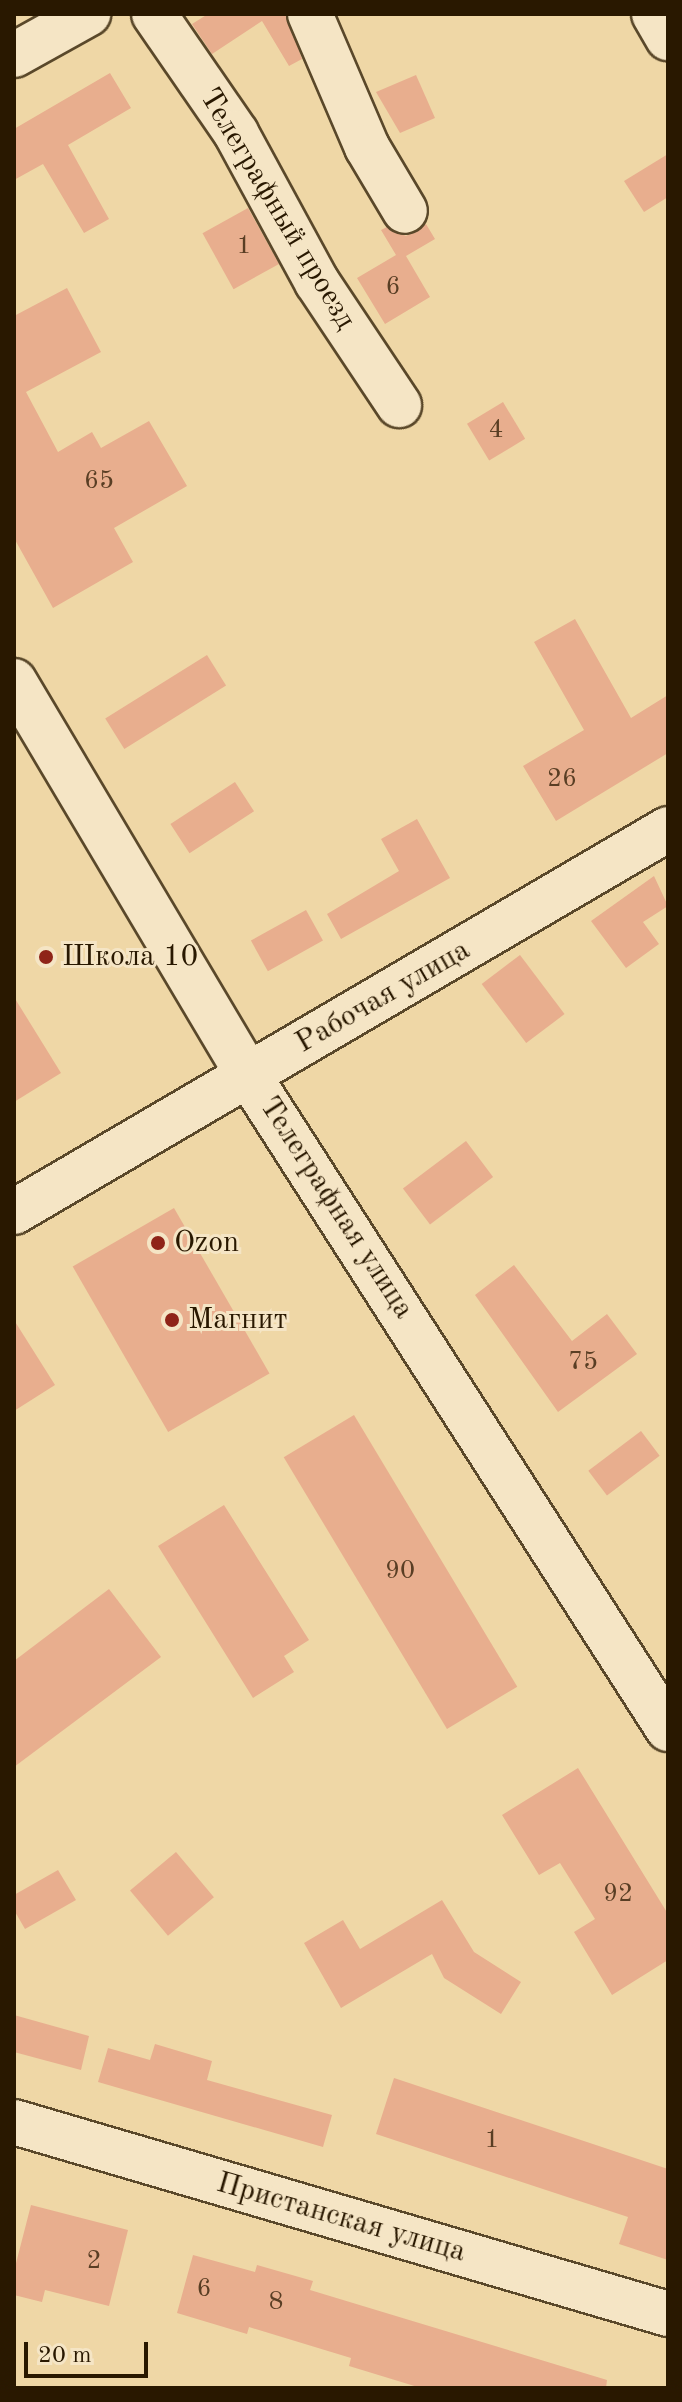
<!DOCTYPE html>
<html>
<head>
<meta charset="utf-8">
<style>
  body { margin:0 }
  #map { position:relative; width:682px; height:2402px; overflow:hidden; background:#efd7a6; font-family:"Old Standard TT",serif }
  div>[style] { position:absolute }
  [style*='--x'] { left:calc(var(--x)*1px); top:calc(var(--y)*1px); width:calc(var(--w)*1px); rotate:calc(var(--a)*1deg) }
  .building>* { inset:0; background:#e8ae8e; transform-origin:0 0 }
  .roads { filter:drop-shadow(2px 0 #5a482a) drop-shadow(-2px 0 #5a482a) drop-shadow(0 2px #5a482a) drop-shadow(0 -2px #5a482a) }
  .minor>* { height:44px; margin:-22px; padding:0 22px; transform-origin:22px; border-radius:22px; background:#f5e5c5 }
  .dots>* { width:22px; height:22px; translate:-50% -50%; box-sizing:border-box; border:4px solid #f5e5c5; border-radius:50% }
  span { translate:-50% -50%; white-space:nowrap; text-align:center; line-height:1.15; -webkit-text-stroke:6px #f5e5c5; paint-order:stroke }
  .number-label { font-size:26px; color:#593e24 }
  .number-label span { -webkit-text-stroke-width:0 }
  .street-label { font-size:30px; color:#291800 }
  .poi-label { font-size:30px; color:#291800 }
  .left { translate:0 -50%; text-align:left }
  .frame { position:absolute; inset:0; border:16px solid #291800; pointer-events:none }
  .scale { position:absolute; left:24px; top:2342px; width:124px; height:36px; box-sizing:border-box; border:4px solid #291800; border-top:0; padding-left:10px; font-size:24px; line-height:28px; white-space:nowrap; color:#291800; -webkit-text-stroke:6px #f5e5c5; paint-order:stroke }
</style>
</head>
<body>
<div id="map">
  <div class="building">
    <i style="clip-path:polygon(208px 14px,286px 14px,302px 59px,289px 66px,262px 21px,212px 54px,192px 24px)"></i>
    <i style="clip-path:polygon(110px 73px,131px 108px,68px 145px,109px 219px,84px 233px,43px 164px,14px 180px,14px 129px)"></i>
    <i style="clip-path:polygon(416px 75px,435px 118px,400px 133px,376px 92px)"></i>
    <i style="clip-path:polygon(668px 154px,668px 197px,644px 212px,624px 181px)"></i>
    <i style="left:248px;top:208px;width:64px;height:52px;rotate:61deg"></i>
    <i style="clip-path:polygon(426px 224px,435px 239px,406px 256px,430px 297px,385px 324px,357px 278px,396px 255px,381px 230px,387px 227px,406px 236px)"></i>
    <i style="clip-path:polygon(67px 288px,101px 352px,26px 392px,58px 452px,92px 432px,101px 448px,149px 421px,187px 486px,114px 528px,133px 562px,53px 608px,14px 538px,14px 316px)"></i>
    <i style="left:503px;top:402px;width:43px;height:42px;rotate:59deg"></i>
    <i style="clip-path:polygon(575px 619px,631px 718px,668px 695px,668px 753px,556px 821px,523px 766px,584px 730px,534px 642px)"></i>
    <i style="left:207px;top:655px;width:36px;height:120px;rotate:58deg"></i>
    <i style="left:235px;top:782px;width:35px;height:77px;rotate:57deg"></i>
    <i style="clip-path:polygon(417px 819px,450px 878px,341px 939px,327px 914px,399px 871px,381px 839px)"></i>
    <i style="clip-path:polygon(654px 876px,668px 906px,643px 922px,659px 944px,626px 968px,591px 921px)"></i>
    <i style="left:306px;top:910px;width:35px;height:63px;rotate:61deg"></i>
    <i style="left:520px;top:955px;width:74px;height:48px;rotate:53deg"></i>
    <i style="clip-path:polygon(14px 997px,61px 1073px,14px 1102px)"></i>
    <i style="left:466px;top:1141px;width:45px;height:79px;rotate:53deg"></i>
    <i style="left:174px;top:1208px;width:191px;height:117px;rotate:60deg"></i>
    <i style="clip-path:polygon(514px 1265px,572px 1341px,607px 1314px,637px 1354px,558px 1412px,475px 1295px)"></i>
    <i style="clip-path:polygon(14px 1320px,55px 1385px,14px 1411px)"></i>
    <i style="left:354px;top:1415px;width:317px;height:82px;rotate:59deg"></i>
    <i style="left:641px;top:1431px;width:31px;height:66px;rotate:53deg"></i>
    <i style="clip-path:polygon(224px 1505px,309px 1640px,284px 1656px,294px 1672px,253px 1698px,158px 1546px)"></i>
    <i style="clip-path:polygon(109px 1589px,161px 1657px,14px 1767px,14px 1661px)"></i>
    <i style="clip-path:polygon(578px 1768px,668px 1914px,668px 1960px,612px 1995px,574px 1932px,595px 1919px,560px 1863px,539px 1875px,502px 1815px)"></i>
    <i style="left:176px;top:1852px;width:59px;height:60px;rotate:50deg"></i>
    <i style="clip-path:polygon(58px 1870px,76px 1900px,25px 1929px,14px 1910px,14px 1895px)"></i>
    <i style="clip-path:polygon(442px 1900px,474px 1952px,521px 1982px,501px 2014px,444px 1978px,432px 1954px,341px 2008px,304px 1943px,343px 1920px,360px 1949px)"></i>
    <i style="clip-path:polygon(14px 2015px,89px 2036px,81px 2070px,14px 2052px)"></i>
    <i style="clip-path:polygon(155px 2044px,212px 2061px,207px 2080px,332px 2115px,323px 2147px,98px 2082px,108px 2048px,150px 2060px)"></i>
    <i style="clip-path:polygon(394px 2078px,668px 2169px,668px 2260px,619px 2244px,628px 2217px,376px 2134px)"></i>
    <i style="clip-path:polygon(31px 2205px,128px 2230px,109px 2306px,45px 2290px,42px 2302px,14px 2295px,14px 2271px)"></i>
    <i style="clip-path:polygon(193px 2255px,255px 2272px,257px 2265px,313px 2281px,310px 2290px,607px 2380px,606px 2388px,421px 2388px,349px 2366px,351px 2358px,249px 2327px,247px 2334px,177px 2313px)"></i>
  </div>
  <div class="roads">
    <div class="minor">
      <i style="--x:154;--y:14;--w:145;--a:55.4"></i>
      <i style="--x:236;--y:133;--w:170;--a:61.5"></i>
      <i style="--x:317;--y:282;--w:148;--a:56.3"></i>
      <i style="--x:310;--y:14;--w:145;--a:66.8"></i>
      <i style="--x:367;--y:147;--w:74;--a:59.3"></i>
      <i style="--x:654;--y:14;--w:28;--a:60"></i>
      <i style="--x:14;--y:55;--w:85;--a:-29"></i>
      <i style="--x:14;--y:681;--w:460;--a:59.3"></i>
      <i style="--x:249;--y:1076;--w:776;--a:57.31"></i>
      <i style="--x:14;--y:1212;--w:758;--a:-30.35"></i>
      <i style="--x:14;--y:2122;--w:682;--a:16.36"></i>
    </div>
  </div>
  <div class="dots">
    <i style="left:46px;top:957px;background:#8f2418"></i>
    <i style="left:158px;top:1243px;background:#8f2418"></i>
    <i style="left:172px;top:1320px;background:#8f2418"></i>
  </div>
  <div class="number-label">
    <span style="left:244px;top:247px">1</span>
    <span style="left:393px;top:288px">6</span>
    <span style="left:496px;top:431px">4</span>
    <span style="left:99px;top:482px">65</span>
    <span style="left:562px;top:780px">26</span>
    <span style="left:583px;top:1363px">75</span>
    <span style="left:400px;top:1572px">90</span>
    <span style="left:618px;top:1895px">92</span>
    <span style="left:492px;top:2141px">1</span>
    <span style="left:94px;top:2262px">2</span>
    <span style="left:204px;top:2290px">6</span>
    <span style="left:276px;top:2303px">8</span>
  </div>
  <div class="street-label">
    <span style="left:277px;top:209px;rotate:59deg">Телеграфный проезд</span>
    <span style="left:383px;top:997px;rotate:-30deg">Рабочая улица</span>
    <span style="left:336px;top:1208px;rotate:57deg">Телеграфная улица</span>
    <span style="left:341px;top:2218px;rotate:16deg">Пристанская улица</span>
  </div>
  <div class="poi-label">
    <span class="left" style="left:62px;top:957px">Школа 10</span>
    <span class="left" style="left:174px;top:1243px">Ozon</span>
    <span class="left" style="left:188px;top:1320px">Магнит</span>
  </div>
  <div class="frame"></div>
  <div class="scale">20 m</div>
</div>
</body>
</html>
